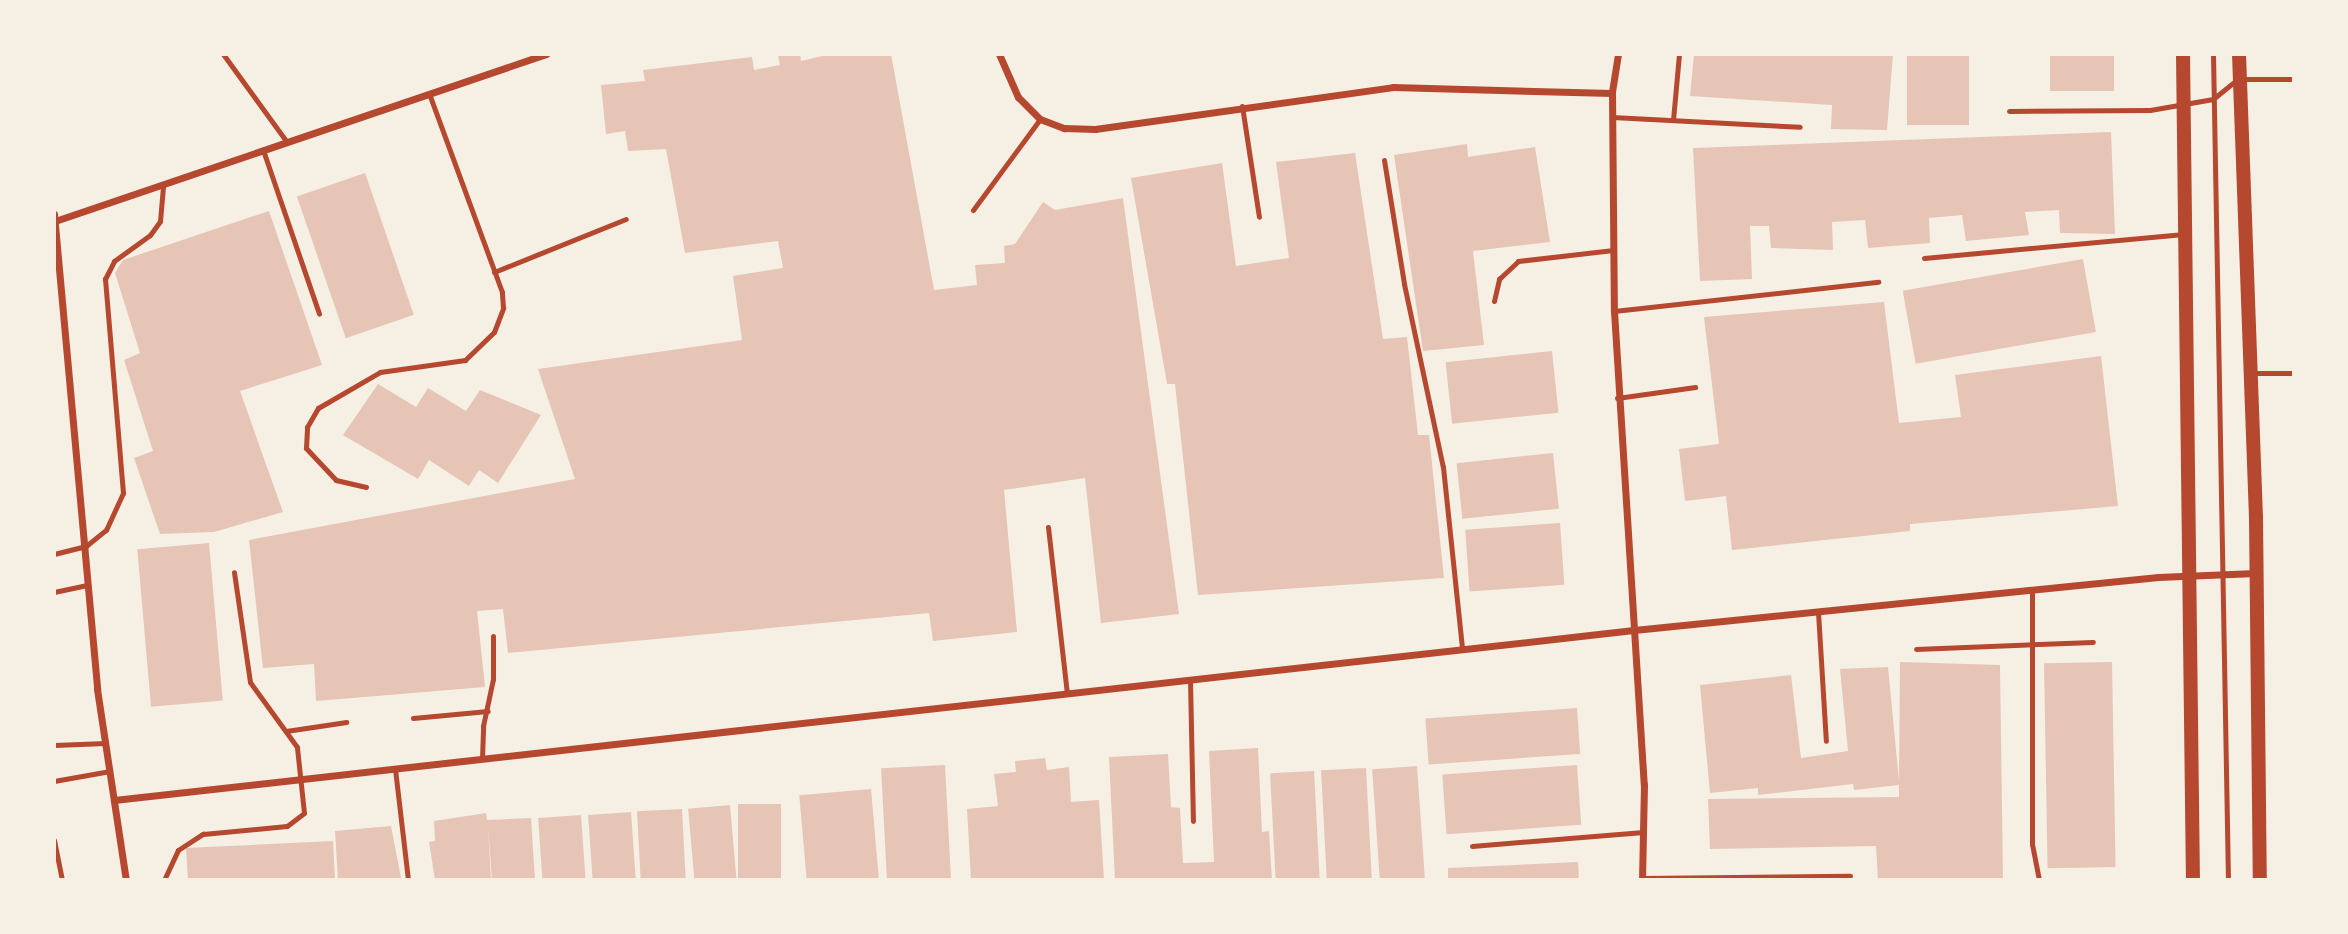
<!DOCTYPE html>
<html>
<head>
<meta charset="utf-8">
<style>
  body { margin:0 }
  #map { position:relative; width:2348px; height:934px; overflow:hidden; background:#f6efe4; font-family:Inter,sans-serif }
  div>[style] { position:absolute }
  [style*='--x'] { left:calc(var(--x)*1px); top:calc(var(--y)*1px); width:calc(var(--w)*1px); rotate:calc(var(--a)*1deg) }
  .building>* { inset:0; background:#e6c5b7; transform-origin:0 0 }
  .service>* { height:5px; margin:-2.5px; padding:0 2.5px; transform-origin:2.5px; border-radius:2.5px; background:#b5482f }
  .minor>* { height:7px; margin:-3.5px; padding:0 3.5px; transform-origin:3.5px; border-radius:3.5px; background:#b5482f }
  .secondary>* { height:14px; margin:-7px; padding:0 7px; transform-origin:7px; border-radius:7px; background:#b5482f }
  span { translate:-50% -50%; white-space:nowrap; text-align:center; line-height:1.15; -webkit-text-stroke:7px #f6efe4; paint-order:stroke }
  .frame { position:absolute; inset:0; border:56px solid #f6efe4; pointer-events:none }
</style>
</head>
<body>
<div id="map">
  <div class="building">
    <i style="clip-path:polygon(778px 54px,800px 54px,801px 61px,831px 54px,891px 54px,934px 290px,977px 285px,975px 265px,1005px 263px,1004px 246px,1015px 244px,1043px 202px,1055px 210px,1123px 198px,1179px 614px,1101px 623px,1085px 478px,1004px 490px,1017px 632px,933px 641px,929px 613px,508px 653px,503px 609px,477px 611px,485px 687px,316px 701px,314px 664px,263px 668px,249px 540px,575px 479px,538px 369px,742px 340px,733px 276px,783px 268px,778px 241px,685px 253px,666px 149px,628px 151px,625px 131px,606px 134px,601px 85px,645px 81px,643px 70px,752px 57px,754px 70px,780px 65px)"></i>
    <i style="clip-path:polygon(1694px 54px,1893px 54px,1887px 130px,1831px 129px,1832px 105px,1690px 96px)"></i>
    <i style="left:1907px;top:54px;width:62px;height:71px"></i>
    <i style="left:2050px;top:54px;width:64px;height:37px"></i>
    <i style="clip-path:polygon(2111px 132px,2115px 234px,2060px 233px,2059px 210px,2025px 212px,2029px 235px,1966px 241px,1962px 215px,1929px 218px,1930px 243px,1868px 248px,1865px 220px,1832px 222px,1833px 250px,1771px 248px,1769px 226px,1750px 226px,1752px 279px,1700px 281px,1693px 148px)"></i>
    <i style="clip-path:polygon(1467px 144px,1468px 157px,1535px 147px,1550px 242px,1473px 251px,1484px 345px,1423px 351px,1394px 155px)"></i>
    <i style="clip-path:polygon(1355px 153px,1383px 339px,1407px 337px,1418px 435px,1429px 435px,1444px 578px,1198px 595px,1175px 384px,1167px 384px,1131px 178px,1222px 163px,1236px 266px,1289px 258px,1276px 162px)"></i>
    <i style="left:365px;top:173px;width:150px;height:72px;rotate:71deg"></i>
    <i style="clip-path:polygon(269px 211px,322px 365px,240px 391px,283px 512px,214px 532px,160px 534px,134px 458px,153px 451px,124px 360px,140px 353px,115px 273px,123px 260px)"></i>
    <i style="left:2083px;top:259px;width:74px;height:183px;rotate:80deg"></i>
    <i style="clip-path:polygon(1884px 302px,1899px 423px,1961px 417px,1955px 375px,2101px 356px,2118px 506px,1910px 524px,1910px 531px,1732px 550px,1726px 496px,1685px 501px,1679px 449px,1719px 444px,1704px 317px)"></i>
    <i style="left:1552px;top:351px;width:62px;height:107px;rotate:84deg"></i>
    <i style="clip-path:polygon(378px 384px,416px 407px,428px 388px,466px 411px,480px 390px,541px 415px,498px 483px,479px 470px,469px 486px,429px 460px,418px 479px,343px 435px)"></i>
    <i style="left:1553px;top:453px;width:56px;height:97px;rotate:84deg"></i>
    <i style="left:1560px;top:523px;width:62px;height:95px;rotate:86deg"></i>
    <i style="left:209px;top:543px;width:158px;height:72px;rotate:85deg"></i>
    <i style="clip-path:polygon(1900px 662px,2000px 665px,2003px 880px,1878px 880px,1876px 846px,1710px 849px,1708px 799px,1899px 797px,1899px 785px,1854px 790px,1853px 784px,1758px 795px,1758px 788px,1710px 793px,1700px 685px,1791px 675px,1801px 758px,1848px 751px,1840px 669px,1888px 667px,1899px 781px)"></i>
    <i style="left:2112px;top:662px;width:205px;height:68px;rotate:89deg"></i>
    <i style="left:1577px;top:708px;width:46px;height:152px;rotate:86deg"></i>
    <i style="clip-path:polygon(1258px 748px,1262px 832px,1269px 831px,1272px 880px,1115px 880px,1109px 757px,1168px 754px,1171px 807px,1180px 808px,1183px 863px,1214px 862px,1209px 751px)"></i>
    <i style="clip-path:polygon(1045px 758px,1047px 770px,1069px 767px,1071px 802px,1099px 800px,1104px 880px,971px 880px,967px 809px,998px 806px,994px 774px,1016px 772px,1015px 761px)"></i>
    <i style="left:945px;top:765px;width:115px;height:64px;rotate:87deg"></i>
    <i style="left:1577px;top:765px;width:60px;height:135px;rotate:86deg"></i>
    <i style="left:1417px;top:766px;width:114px;height:45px;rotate:86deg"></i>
    <i style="left:1366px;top:768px;width:112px;height:45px;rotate:87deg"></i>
    <i style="left:1314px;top:771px;width:109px;height:44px;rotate:87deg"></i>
    <i style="left:871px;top:789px;width:91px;height:72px;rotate:85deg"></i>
    <i style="left:738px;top:804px;width:43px;height:76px"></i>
    <i style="left:730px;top:805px;width:75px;height:42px;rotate:85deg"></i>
    <i style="left:682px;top:809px;width:71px;height:45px;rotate:87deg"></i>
    <i style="left:631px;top:812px;width:68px;height:43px;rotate:86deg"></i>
    <i style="clip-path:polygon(486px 813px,487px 820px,531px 818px,535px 880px,492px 880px,488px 827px,491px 880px,435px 880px,429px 842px,435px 841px,434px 821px)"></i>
    <i style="left:581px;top:815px;width:65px;height:43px;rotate:86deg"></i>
    <i style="clip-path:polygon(391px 826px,401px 878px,338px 880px,335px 831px)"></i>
    <i style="clip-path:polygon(333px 841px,335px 880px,188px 880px,186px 848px)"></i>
    <i style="clip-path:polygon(1578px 862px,1579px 880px,1448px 880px,1448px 868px)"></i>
  </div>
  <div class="service">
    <i style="--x:223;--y:54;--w:109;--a:54"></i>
    <i style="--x:2213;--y:54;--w:826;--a:88.96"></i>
    <i style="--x:1242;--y:106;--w:112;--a:81.3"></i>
    <i style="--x:2009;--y:111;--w:141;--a:-0.4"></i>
    <i style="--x:2150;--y:110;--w:64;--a:-9.9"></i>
    <i style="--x:2213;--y:99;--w:32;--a:-39"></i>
    <i style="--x:2238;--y:79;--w:56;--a:0"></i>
    <i style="--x:1612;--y:117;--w:188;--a:3"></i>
    <i style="--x:1673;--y:120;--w:66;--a:-84.8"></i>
    <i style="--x:263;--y:150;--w:173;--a:71.1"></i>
    <i style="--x:1384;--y:160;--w:126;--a:80.8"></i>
    <i style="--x:1404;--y:284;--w:187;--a:78"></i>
    <i style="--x:1443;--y:467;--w:183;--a:84"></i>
    <i style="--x:973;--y:210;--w:113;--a:-53.6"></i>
    <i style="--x:1924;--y:258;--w:261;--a:-5.3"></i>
    <i style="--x:494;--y:272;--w:142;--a:-21.9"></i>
    <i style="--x:1494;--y:301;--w:23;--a:-77"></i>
    <i style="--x:1499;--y:279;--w:26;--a:-43"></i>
    <i style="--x:1518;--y:261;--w:96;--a:-6.6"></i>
    <i style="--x:1614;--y:311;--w:266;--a:-6.3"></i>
    <i style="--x:2252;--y:373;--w:42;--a:0"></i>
    <i style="--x:1617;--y:398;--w:79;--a:-8"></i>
    <i style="--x:366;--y:487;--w:31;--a:-167"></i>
    <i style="--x:336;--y:480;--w:44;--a:-133.2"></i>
    <i style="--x:306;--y:448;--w:21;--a:-87"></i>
    <i style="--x:307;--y:427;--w:22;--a:-60"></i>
    <i style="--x:318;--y:408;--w:72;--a:-30.1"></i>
    <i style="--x:380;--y:372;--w:86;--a:-8"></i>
    <i style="--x:465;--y:360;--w:40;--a:-44"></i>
    <i style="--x:494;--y:332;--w:26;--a:-69"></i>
    <i style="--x:503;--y:308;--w:16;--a:-94"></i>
    <i style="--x:502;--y:292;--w:211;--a:-110.2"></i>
    <i style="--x:1048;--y:527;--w:167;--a:83.5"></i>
    <i style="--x:54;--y:554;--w:33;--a:-14"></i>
    <i style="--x:86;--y:546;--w:26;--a:-39"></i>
    <i style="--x:106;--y:530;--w:41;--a:-65.3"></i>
    <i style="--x:123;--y:493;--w:215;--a:-94.8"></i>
    <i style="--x:105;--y:279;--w:20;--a:-63"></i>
    <i style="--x:114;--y:261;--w:44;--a:-35.8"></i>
    <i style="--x:150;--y:235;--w:17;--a:-54"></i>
    <i style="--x:160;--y:221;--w:36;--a:-85"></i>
    <i style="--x:2032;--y:590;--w:254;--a:90"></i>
    <i style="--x:2032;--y:844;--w:37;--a:79"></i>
    <i style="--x:54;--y:592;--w:35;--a:-12"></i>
    <i style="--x:1818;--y:612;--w:129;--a:86.5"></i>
    <i style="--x:1916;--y:649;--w:177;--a:-2.3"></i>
    <i style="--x:1190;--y:680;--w:141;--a:88.8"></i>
    <i style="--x:413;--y:718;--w:75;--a:-5.3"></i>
    <i style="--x:286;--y:731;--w:61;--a:-8.5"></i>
    <i style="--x:54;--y:745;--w:52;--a:-2.2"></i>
    <i style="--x:482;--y:759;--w:33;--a:-88"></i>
    <i style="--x:483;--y:726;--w:48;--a:-78"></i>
    <i style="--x:493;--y:679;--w:43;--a:-90"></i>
    <i style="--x:395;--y:769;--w:112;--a:83.3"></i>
    <i style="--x:54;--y:781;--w:57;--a:-10.1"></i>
    <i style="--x:54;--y:840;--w:41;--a:78.7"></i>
    <i style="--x:1472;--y:846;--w:172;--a:-4.7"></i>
    <i style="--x:1642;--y:878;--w:208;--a:-0.6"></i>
    <i style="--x:164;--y:880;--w:33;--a:-65"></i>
    <i style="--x:178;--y:850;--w:30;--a:-33"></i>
    <i style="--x:203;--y:834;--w:84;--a:-5.4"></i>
    <i style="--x:287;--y:826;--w:21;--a:-37"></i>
    <i style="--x:304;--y:813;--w:66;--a:-96.1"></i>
    <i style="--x:297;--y:747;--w:80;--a:-125.9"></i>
    <i style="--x:250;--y:682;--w:111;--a:-98.3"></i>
  </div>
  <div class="minor">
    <i style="--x:999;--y:54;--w:47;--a:66.2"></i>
    <i style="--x:1018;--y:97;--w:31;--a:45"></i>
    <i style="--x:1040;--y:119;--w:26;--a:21"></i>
    <i style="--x:1064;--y:128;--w:31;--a:2"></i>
    <i style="--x:1095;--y:129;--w:301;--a:-8"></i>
    <i style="--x:1393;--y:87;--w:219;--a:1.6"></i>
    <i style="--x:1618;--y:54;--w:39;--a:99"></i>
    <i style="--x:1612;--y:93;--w:218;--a:89.5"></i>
    <i style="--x:1614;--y:311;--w:475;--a:86.4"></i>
    <i style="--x:1644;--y:785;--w:95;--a:91.2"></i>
    <i style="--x:54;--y:214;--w:477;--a:84.8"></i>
    <i style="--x:97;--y:689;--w:193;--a:81.4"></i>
    <i style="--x:55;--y:221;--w:519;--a:-18.78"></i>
    <i style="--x:114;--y:800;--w:1529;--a:-6.38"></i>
    <i style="--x:1634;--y:630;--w:527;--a:-5.78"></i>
    <i style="--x:2158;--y:577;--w:98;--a:-2.3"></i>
  </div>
  <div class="secondary">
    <i style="--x:2183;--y:54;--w:826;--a:89.31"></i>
    <i style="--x:2239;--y:54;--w:463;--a:87.9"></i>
    <i style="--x:2256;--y:517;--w:363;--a:89.4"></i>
  </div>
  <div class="frame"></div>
</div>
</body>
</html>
